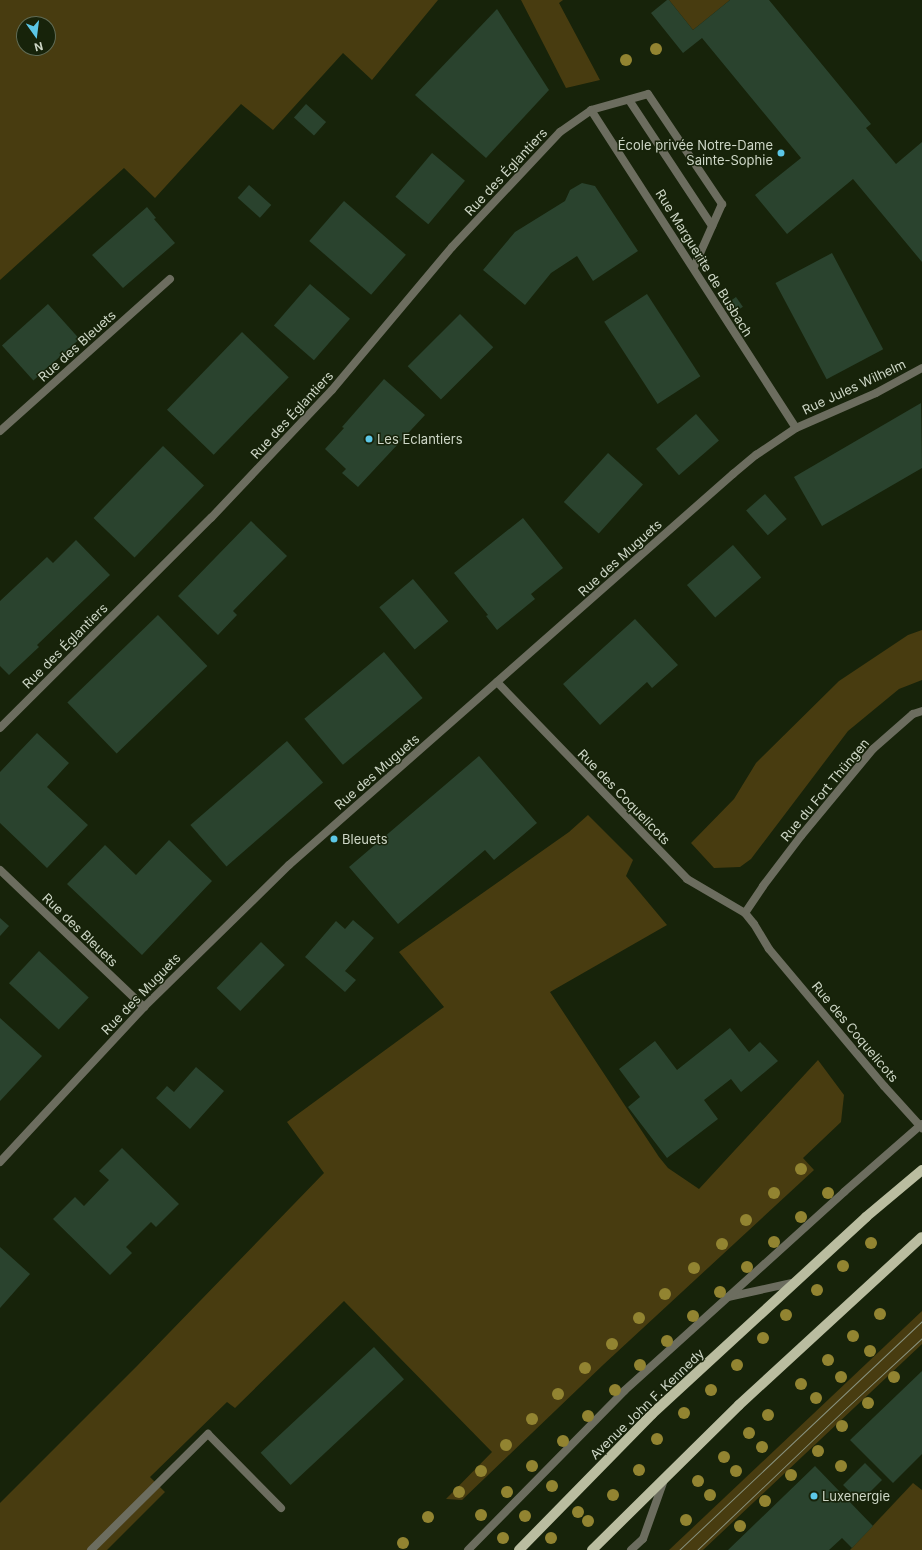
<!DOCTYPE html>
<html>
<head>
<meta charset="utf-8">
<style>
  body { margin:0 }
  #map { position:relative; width:922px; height:1550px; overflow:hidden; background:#17230a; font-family:Inter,sans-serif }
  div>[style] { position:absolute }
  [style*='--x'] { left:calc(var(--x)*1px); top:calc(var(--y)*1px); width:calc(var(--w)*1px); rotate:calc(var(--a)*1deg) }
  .green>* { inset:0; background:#483c10 }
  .building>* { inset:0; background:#2a432e; transform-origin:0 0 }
  .lane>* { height:8px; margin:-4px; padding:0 4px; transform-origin:4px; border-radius:4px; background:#6c6d5f }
  .street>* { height:8px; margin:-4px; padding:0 4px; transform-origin:4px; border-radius:4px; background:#6c6d5f }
  .primary>* { height:10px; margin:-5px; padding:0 5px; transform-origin:5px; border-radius:5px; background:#babda0 }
  .tram>* { height:1px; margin:-0.5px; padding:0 0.5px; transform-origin:0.5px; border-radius:0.5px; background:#88927e }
  .trees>* { width:12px; height:12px; margin:-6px; border-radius:50%; background:#928431 }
  .dots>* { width:11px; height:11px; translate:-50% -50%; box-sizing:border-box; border:2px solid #17230a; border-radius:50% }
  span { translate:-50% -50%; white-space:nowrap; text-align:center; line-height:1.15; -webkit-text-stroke:3px #17230a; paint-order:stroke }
  .poi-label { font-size:13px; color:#cdd6c6 }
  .right { translate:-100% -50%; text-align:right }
  .left { translate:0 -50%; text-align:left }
  .street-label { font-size:13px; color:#cdd6c6 }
  .north { position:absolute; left:16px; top:16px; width:40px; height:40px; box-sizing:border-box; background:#17230a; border:1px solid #606b55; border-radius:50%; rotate:166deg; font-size:11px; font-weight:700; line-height:16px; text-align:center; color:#cdd6c6 }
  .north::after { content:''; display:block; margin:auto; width:14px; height:18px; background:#5cc7e7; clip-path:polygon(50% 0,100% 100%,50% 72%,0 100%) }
</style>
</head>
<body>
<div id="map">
  <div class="green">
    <i style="clip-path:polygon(evenodd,0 0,438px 0,372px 80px,343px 53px,273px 130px,241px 104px,155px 198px,124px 168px,0 280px,0 0,24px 24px,48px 24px,48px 48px,24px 48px,24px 24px)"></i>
    <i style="clip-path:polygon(521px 0,563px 0,559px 3px,600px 80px,566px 88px)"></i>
    <i style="clip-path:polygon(669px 0,730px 0,693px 30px)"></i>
    <i style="clip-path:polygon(922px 630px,922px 680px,899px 689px,848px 731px,751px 859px,740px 867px,714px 868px,691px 843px,734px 799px,756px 763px,839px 681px,908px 635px)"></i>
    <i style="clip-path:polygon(588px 815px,633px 860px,626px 876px,667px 925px,550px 992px,659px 1157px,668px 1168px,699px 1189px,818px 1060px,844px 1095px,841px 1122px,803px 1158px,814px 1170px,603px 1365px,462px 1500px,446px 1499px,492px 1452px,344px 1301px,235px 1408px,227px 1402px,150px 1477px,165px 1492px,107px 1550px,0 1550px,0 1503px,137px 1366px,324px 1173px,287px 1122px,444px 1007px,399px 952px,569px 832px)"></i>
    <i style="clip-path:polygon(922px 1311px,922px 1344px,703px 1550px,669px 1550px)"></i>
    <i style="clip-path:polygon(913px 1483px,922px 1490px,922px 1550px,850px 1550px)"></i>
  </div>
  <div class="building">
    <i style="clip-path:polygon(667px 0,669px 0,693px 30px,730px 0,769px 0,871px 124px,866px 128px,896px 164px,922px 142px,922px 262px,853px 179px,787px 234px,755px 195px,801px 158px,702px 38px,683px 53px,651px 13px)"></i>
    <i style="clip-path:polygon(497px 9px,549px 90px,486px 158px,415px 95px)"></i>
    <i style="left:306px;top:104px;width:27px;height:18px;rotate:42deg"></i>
    <i style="left:432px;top:153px;width:43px;height:57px;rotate:40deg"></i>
    <i style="clip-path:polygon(582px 183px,595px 186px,638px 251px,593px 281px,577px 256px,551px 273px,525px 305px,483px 270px,515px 232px,565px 201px,570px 190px)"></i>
    <i style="left:249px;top:185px;width:30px;height:17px;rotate:42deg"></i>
    <i style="left:344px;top:201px;width:82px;height:53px;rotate:41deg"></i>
    <i style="clip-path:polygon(147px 207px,156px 218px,154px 219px,175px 243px,123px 288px,92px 255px)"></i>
    <i style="left:832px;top:253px;width:109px;height:64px;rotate:62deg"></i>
    <i style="left:310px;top:284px;width:53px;height:55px;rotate:41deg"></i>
    <i style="left:647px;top:294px;width:98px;height:51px;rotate:57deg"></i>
    <i style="left:736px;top:297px;width:12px;height:12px;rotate:55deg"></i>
    <i style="left:48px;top:304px;width:47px;height:62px;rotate:48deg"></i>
    <i style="left:460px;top:314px;width:47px;height:74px;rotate:45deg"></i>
    <i style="left:242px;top:332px;width:65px;height:108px;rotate:44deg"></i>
    <i style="clip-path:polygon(384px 379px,425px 415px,358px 487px,342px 473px,346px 469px,325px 449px,344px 428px,342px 427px)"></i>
    <i style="clip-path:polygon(921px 403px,922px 468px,822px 526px,794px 477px)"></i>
    <i style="left:696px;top:414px;width:35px;height:53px;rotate:49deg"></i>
    <i style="left:163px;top:446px;width:57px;height:100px;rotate:44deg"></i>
    <i style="left:608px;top:453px;width:47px;height:66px;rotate:42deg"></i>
    <i style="left:765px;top:494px;width:33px;height:25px;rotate:49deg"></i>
    <i style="clip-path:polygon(523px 518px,563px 568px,531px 594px,535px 599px,497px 630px,486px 616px,488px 615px,454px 573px)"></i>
    <i style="clip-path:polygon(251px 521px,287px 556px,233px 611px,237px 615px,218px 635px,178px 596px)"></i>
    <i style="clip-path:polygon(76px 540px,110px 575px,37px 645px,39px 647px,9px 675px,0 666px,0 601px,47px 557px,53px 563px)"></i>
    <i style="left:733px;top:545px;width:43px;height:61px;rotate:49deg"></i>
    <i style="left:413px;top:579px;width:55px;height:44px;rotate:50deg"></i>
    <i style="left:158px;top:615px;width:71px;height:126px;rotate:46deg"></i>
    <i style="clip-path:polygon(635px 619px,678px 665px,652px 688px,647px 682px,600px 725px,563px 684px)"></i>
    <i style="left:384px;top:652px;width:60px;height:104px;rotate:50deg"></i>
    <i style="clip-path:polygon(37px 733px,69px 763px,47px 787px,88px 825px,47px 868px,0 823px,0 772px)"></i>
    <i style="left:287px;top:741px;width:55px;height:128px;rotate:49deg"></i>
    <i style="clip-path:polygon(479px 756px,537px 823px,494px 860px,485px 850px,398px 924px,349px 867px)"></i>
    <i style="clip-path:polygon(169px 840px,212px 881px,142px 955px,67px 884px,105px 845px,136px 875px)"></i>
    <i style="clip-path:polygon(0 918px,9px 926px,0 936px)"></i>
    <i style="clip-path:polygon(353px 920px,374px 938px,345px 971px,356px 980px,345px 992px,305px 957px,336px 921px,345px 929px)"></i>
    <i style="left:261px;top:942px;width:33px;height:64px;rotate:44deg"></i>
    <i style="left:39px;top:951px;width:68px;height:44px;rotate:43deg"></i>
    <i style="clip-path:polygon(0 1018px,42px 1056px,0 1101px)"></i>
    <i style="clip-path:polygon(730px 1028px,749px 1052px,760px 1042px,778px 1061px,741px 1092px,731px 1079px,704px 1100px,718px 1119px,667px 1158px,628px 1107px,640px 1097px,619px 1069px,655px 1041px,677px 1070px)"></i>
    <i style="clip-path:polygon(196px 1067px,224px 1091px,190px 1129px,156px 1098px,167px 1086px,174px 1092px)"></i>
    <i style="clip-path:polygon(122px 1148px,179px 1204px,156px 1227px,151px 1222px,126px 1247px,132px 1253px,110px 1275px,53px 1219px,75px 1197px,84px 1206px,109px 1180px,99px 1171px)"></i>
    <i style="clip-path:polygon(0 1247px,30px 1274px,0 1308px)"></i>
    <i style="left:374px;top:1347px;width:44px;height:155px;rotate:47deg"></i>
    <i style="clip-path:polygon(922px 1371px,922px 1454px,893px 1483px,850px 1440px)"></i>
    <i style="left:865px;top:1463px;width:24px;height:31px;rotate:45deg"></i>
    <i style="clip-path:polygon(815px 1466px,873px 1526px,852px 1548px,842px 1538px,829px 1550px,728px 1550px)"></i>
  </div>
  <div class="lane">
    <i style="--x:629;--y:100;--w:151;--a:56.6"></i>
    <i style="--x:591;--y:110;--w:59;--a:-15.7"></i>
    <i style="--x:648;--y:94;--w:133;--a:56.1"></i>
    <i style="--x:722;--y:204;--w:69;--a:114"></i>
    <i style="--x:91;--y:1550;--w:165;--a:-44.8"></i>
    <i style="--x:208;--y:1434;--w:104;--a:45.4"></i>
    <i style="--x:631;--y:1550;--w:16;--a:-43"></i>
    <i style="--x:643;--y:1539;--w:63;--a:-70.4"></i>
  </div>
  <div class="street">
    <i style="--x:0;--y:431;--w:228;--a:-41.8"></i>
    <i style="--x:497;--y:682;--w:274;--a:46"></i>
    <i style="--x:687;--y:879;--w:67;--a:30.4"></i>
    <i style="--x:745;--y:913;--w:14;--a:51"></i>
    <i style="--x:754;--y:924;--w:29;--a:59"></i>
    <i style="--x:769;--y:949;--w:179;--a:50"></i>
    <i style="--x:884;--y:1086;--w:57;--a:47.9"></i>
    <i style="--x:0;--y:728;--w:298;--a:-44.9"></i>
    <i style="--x:211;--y:518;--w:176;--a:-46.6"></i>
    <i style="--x:332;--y:390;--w:187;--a:-50"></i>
    <i style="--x:452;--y:247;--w:158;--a:-46.8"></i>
    <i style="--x:560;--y:132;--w:38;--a:-35"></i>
    <i style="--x:591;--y:110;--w:378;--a:57.2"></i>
    <i style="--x:0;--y:870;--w:199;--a:43.6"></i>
    <i style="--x:745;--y:913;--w:32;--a:-56"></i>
    <i style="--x:763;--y:886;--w:63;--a:-52.8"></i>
    <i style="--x:801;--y:836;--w:113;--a:-50.4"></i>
    <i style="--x:873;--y:749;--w:53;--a:-41.2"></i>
    <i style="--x:913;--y:714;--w:9;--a:-18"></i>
    <i style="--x:0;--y:1162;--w:212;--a:-47.1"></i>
    <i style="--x:144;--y:1007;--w:203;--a:-44.4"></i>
    <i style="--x:289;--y:865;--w:592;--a:-41.37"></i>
    <i style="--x:733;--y:474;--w:30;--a:-40"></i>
    <i style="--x:756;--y:455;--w:48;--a:-34"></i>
    <i style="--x:796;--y:428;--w:87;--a:-23.6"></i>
    <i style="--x:876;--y:393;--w:52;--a:-28.5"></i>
    <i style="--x:728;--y:1297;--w:70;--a:-12.4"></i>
    <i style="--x:468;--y:1550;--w:223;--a:-45.5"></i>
    <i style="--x:624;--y:1391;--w:297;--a:-42.1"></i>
    <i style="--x:844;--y:1192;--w:103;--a:-41.1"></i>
  </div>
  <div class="primary">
    <i style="--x:519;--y:1550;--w:190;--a:-45.6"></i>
    <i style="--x:652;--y:1414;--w:291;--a:-42.6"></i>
    <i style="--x:866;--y:1217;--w:73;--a:-40"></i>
    <i style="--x:592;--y:1550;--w:206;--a:-44.6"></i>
    <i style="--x:739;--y:1405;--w:248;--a:-42.6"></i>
  </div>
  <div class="tram">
    <i style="--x:679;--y:1550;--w:334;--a:-43.3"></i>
    <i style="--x:697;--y:1550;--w:203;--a:-43.6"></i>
    <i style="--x:844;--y:1410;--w:106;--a:-42.7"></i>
  </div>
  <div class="trees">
    <i style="left:656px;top:49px"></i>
    <i style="left:626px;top:60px"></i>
    <i style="left:801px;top:1169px"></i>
    <i style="left:774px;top:1193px"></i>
    <i style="left:828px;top:1193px"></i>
    <i style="left:801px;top:1217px"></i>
    <i style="left:746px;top:1220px"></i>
    <i style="left:774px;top:1242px"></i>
    <i style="left:871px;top:1243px"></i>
    <i style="left:722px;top:1244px"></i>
    <i style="left:843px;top:1266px"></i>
    <i style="left:747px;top:1267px"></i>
    <i style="left:694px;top:1268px"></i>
    <i style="left:817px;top:1290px"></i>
    <i style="left:720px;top:1292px"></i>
    <i style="left:665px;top:1294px"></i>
    <i style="left:880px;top:1314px"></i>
    <i style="left:786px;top:1315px"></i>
    <i style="left:693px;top:1316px"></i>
    <i style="left:639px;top:1318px"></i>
    <i style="left:853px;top:1336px"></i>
    <i style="left:763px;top:1338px"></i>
    <i style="left:667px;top:1341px"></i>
    <i style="left:612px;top:1344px"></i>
    <i style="left:870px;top:1351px"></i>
    <i style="left:828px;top:1360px"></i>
    <i style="left:640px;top:1365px"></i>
    <i style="left:737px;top:1365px"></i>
    <i style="left:585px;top:1368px"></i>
    <i style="left:841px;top:1377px"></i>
    <i style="left:894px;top:1377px"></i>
    <i style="left:801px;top:1384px"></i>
    <i style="left:615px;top:1390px"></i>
    <i style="left:711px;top:1390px"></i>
    <i style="left:558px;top:1394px"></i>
    <i style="left:816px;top:1398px"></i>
    <i style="left:868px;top:1403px"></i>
    <i style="left:684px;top:1413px"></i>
    <i style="left:768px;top:1415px"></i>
    <i style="left:588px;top:1416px"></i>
    <i style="left:532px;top:1419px"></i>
    <i style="left:842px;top:1426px"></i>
    <i style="left:749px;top:1433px"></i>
    <i style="left:657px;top:1439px"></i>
    <i style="left:563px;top:1441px"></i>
    <i style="left:506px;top:1445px"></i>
    <i style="left:762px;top:1447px"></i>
    <i style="left:818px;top:1451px"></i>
    <i style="left:724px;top:1457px"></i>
    <i style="left:532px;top:1466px"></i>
    <i style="left:841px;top:1466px"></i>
    <i style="left:639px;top:1470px"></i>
    <i style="left:481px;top:1471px"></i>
    <i style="left:736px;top:1471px"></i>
    <i style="left:791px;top:1475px"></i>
    <i style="left:698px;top:1481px"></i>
    <i style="left:552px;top:1486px"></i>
    <i style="left:459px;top:1492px"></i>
    <i style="left:507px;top:1492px"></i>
    <i style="left:613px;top:1495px"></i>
    <i style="left:710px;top:1495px"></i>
    <i style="left:765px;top:1501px"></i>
    <i style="left:578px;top:1512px"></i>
    <i style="left:481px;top:1515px"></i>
    <i style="left:525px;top:1516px"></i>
    <i style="left:428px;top:1517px"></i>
    <i style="left:686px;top:1520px"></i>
    <i style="left:588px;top:1521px"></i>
    <i style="left:740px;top:1526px"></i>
    <i style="left:503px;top:1538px"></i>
    <i style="left:551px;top:1538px"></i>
    <i style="left:403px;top:1543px"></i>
  </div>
  <div class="dots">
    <i style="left:781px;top:153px;background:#5cc7e7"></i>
    <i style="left:369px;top:439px;background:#5cc7e7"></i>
    <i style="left:334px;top:839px;background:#5cc7e7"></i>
    <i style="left:814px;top:1496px;background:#5cc7e7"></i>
  </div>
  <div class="poi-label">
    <span class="right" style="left:773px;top:153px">École privée Notre-Dame<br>Sainte-Sophie</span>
    <span class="left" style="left:377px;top:439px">Les Eclantiers</span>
    <span class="left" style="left:342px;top:839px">Bleuets</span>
    <span class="left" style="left:822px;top:1496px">Luxenergie</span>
  </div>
  <div class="street-label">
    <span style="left:506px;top:172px;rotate:-47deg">Rue des Églantiers</span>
    <span style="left:704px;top:263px;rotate:58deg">Rue Marguerite de Busbach</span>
    <span style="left:77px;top:346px;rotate:-42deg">Rue des Bleuets</span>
    <span style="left:854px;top:387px;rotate:-25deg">Rue Jules Wilhelm</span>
    <span style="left:292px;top:415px;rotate:-47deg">Rue des Églantiers</span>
    <span style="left:620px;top:558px;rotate:-42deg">Rue des Muguets</span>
    <span style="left:65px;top:646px;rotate:-45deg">Rue des Églantiers</span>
    <span style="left:377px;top:772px;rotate:-41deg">Rue des Muguets</span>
    <span style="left:825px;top:790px;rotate:-50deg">Rue du Fort Thüngen</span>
    <span style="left:624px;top:797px;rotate:46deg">Rue des Coquelicots</span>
    <span style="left:80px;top:930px;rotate:44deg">Rue des Bleuets</span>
    <span style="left:141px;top:994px;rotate:-46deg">Rue des Muguets</span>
    <span style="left:855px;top:1032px;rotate:50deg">Rue des Coquelicots</span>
    <span style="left:647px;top:1404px;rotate:-44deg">Avenue John F. Kennedy</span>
  </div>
  <div class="north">N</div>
</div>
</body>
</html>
